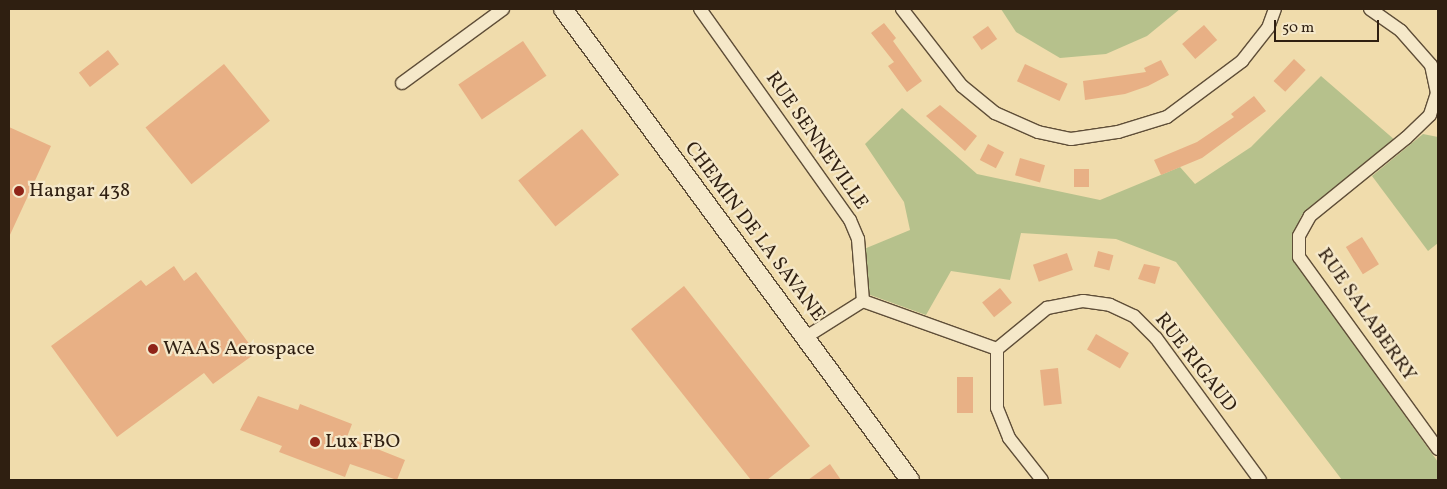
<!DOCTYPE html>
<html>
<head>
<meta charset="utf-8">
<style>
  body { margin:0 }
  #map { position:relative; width:1447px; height:489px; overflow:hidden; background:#f0dcac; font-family:Vollkorn,serif }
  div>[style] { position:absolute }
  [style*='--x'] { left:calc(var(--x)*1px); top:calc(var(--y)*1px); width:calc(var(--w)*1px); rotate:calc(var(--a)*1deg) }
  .green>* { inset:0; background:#b6c18c }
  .building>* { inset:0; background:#e8b085; transform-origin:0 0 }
  .roads { filter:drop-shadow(1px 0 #5f4e38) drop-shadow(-1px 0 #5f4e38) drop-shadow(0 1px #5f4e38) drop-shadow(0 -1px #5f4e38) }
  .street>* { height:12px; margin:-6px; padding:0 6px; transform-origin:6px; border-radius:6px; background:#f5e8c9 }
  .secondary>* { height:18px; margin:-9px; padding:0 9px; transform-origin:9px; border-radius:9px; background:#f5e8c9 }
  .dots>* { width:14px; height:14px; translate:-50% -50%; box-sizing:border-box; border:2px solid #f5e8c9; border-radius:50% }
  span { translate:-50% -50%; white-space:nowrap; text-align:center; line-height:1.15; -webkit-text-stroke:4.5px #f5e8c9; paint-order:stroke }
  .street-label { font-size:20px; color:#2f1f11 }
  .poi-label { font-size:20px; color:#2f1f11 }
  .left { translate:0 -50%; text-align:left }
  .frame { position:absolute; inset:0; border:10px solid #2f1f11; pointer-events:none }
  .scale { position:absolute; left:1274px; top:20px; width:105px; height:22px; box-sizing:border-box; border:2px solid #2f1f11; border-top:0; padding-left:6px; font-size:15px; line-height:18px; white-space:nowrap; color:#2f1f11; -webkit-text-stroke:4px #f5e8c9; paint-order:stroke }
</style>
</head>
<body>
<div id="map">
  <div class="green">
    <i style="clip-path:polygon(1001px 9px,1180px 9px,1147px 36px,1106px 54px,1060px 58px,1016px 32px)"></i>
    <i style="clip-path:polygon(1321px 76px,1396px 141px,1301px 216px,1293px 240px,1294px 261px,1438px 462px,1438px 480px,1342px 480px,1176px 262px,1116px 239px,1021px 233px,1010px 280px,951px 271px,926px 315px,862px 292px,864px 249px,910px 230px,904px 202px,865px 144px,902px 108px,977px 174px,1100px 200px,1180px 167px,1195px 184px,1251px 147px)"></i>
    <i style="clip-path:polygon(1423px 134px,1438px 137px,1438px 243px,1428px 251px,1372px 176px)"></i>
  </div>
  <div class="building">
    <i style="clip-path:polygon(884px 23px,896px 38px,893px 41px,922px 81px,907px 92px,888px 66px,894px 62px,871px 33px)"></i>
    <i style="left:1204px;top:25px;width:20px;height:29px;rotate:49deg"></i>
    <i style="left:988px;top:26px;width:16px;height:19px;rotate:55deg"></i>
    <i style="left:523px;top:41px;width:42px;height:78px;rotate:56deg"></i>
    <i style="left:108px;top:50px;width:18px;height:37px;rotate:52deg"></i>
    <i style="left:1294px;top:59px;width:16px;height:30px;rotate:43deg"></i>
    <i style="clip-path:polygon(1161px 60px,1169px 75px,1148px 86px,1125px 94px,1085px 100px,1083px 81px,1146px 72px,1144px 68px)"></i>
    <i style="left:224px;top:64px;width:73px;height:101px;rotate:51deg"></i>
    <i style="left:1025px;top:64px;width:47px;height:19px;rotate:25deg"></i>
    <i style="clip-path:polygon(1254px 96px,1266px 111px,1202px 158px,1161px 175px,1154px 160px,1197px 142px,1234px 117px,1231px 114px)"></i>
    <i style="clip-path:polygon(940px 105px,977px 136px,965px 151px,926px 116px)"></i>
    <i style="clip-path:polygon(9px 127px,51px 146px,9px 237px)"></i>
    <i style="left:582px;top:129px;width:59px;height:82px;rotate:51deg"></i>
    <i style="left:988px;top:144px;width:18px;height:18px;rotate:27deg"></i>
    <i style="left:1020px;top:158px;width:26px;height:18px;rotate:16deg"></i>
    <i style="left:1074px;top:169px;width:15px;height:18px"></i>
    <i style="left:1362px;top:237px;width:32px;height:19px;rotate:58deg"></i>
    <i style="left:1098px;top:251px;width:16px;height:16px;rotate:15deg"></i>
    <i style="left:1067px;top:253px;width:18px;height:36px;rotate:71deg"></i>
    <i style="clip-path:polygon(1144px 264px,1160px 267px,1155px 284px,1138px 279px)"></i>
    <i style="clip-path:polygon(174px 266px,184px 281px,196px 272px,256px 353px,213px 384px,204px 373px,117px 437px,51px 346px,141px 280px,146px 286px)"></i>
    <i style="clip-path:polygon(684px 286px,810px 446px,767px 480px,751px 480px,631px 329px)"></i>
    <i style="left:1000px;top:288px;width:19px;height:23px;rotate:51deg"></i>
    <i style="left:1096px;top:334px;width:38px;height:18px;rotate:30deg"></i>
    <i style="left:1058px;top:368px;width:36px;height:18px;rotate:84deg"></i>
    <i style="left:957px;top:377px;width:16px;height:36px"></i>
    <i style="clip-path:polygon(258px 396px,298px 410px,300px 404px,352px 424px,347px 437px,405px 460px,397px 480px,350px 464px,345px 477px,279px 452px,282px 446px,240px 430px)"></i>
    <i style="clip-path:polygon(830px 464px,841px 480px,808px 480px)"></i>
  </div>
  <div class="roads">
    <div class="street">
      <i style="--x:700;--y:9;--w:259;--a:54.6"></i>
      <i style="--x:850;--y:220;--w:21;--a:67"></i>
      <i style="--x:858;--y:239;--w:62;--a:85.4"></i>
      <i style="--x:863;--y:301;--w:67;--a:147.7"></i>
      <i style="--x:902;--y:9;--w:98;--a:52.1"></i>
      <i style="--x:962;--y:86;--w:43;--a:39.3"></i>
      <i style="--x:995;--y:113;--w:47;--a:23.8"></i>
      <i style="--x:1038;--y:132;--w:34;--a:12"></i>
      <i style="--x:1071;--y:139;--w:48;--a:-8.5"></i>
      <i style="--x:1118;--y:132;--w:51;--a:-17"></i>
      <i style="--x:1167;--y:117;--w:94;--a:-36.7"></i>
      <i style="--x:1242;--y:61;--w:42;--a:-51.8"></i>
      <i style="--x:1268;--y:28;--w:20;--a:-70"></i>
      <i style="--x:1370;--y:9;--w:38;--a:35"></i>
      <i style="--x:1401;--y:31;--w:45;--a:48.6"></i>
      <i style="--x:1431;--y:65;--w:29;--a:78"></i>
      <i style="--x:1437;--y:93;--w:23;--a:108"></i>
      <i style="--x:1430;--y:115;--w:33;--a:136"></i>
      <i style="--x:1406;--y:138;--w:124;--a:140.9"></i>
      <i style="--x:1310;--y:216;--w:23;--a:119"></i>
      <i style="--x:1299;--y:236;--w:21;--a:90"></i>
      <i style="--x:1299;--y:257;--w:237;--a:54.1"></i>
      <i style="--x:402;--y:83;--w:125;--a:-36.2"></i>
      <i style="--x:863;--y:301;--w:142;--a:19.7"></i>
      <i style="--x:997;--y:349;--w:65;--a:-39.4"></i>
      <i style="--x:1047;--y:308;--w:37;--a:-11"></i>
      <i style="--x:1083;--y:301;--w:27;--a:8"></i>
      <i style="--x:1110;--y:305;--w:26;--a:25"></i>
      <i style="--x:1134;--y:316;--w:31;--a:45"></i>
      <i style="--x:1156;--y:338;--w:176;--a:53.8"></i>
      <i style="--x:997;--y:349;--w:59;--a:90"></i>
      <i style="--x:997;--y:408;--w:32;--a:68"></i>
      <i style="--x:1009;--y:438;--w:53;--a:51.8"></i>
    </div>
    <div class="secondary">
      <i style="--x:563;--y:9;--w:585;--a:53.62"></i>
    </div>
  </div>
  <div class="dots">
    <i style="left:19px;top:191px;background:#8f2418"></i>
    <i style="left:153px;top:349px;background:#8f2418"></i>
    <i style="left:315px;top:442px;background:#8f2418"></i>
  </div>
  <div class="street-label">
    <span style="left:816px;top:141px;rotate:55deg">RUE SENNEVILLE</span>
    <span style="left:754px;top:232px;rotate:53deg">CHEMIN DE LA SAVANE</span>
    <span style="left:1366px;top:315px;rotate:55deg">RUE SALABERRY</span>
    <span style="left:1195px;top:363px;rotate:52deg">RUE RIGAUD</span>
  </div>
  <div class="poi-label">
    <span class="left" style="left:29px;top:191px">Hangar 438</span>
    <span class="left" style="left:163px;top:349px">WAAS Aerospace</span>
    <span class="left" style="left:325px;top:442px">Lux FBO</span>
  </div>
  <div class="frame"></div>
  <div class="scale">50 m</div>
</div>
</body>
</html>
